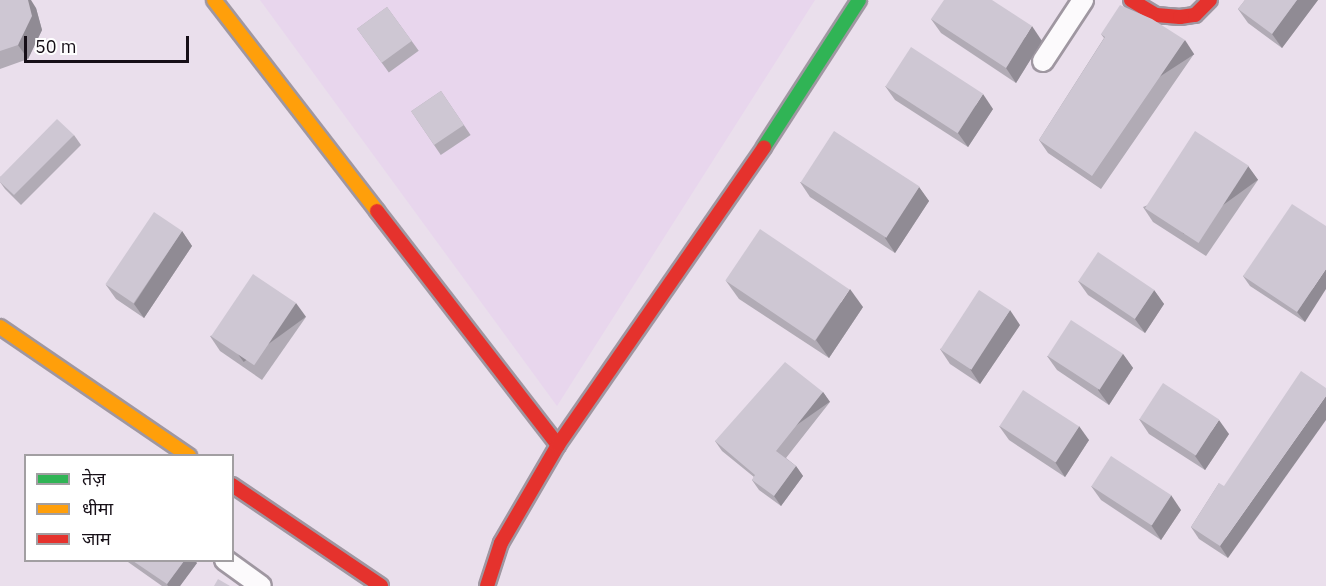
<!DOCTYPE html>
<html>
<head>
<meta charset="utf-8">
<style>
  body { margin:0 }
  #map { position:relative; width:1326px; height:586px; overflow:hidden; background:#eadfec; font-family:"IBM Plex Sans","Noto Sans Devanagari",sans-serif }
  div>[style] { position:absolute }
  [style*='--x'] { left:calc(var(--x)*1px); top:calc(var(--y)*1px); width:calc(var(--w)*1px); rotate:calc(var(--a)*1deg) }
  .built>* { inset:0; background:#e8d6ed }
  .roads { filter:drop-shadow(2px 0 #9f97a1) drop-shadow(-2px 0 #9f97a1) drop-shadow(0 2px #9f97a1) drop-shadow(0 -2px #9f97a1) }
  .street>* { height:20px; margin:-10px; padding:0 10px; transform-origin:10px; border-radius:10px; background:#fcfafc }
  .fast>* { height:14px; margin:-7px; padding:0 7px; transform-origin:7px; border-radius:7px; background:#30b455 }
  .slow>* { height:14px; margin:-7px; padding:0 7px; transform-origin:7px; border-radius:7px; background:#ff9f0a }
  .jam>* { height:14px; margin:-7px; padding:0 7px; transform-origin:7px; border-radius:7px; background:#e5322d }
  .wall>* { inset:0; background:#b1abb5; transform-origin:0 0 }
  .shaded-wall>* { inset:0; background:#908b94; transform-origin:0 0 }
  .building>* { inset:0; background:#cec7d3; transform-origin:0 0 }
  span { translate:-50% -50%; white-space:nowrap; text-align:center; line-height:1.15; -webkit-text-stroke:4.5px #fff; paint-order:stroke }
  .legend { position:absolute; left:24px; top:454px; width:210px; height:108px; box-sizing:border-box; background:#fff; border:2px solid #a29fa2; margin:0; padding:8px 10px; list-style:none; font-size:18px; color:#160f17 }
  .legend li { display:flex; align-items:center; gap:12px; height:30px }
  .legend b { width:30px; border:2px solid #a29fa2 }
  .scale { position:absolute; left:24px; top:36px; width:165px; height:27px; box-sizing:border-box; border:3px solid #160f17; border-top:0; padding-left:8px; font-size:18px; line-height:21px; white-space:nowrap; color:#160f17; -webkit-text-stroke:4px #fff; paint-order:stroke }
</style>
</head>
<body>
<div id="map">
  <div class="built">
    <i style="clip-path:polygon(260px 0,815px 0,557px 406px)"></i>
  </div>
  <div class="roads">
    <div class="street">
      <i style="--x:1043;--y:61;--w:73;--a:-56.7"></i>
      <i style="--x:225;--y:560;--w:44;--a:35.8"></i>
    </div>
    <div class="fast">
      <i style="--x:764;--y:147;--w:175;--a:-57.1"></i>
    </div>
    <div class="slow">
      <i style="--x:214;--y:0;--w:267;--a:52.3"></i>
      <i style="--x:0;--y:327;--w:229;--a:34.3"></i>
    </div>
    <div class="jam">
      <i style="--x:1131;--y:0;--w:29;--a:31"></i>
      <i style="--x:1156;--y:15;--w:24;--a:5"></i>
      <i style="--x:1180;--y:17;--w:15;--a:-8"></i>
      <i style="--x:1195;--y:15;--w:21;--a:-45"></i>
      <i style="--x:377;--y:211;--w:296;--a:52.3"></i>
      <i style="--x:232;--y:485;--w:180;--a:34.1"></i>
      <i style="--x:487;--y:586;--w:45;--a:-72"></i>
      <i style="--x:501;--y:543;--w:113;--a:-59.8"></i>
      <i style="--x:558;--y:445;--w:362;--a:-55.3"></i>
    </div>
  </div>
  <div class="wall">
    <i style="clip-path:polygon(0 0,36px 8px,42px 30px,28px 59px,0 69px)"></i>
    <i style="clip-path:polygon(1245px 0,1318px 0,1282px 48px,1248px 23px,1238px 9px)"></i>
    <i style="left:387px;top:7px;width:54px;height:37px;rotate:54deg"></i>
    <i style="clip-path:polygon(931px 19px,1042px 41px,1016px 83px,941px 33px)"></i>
    <i style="clip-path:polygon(1101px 34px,1194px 54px,1101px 189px,1048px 153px,1039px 140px,1104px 38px)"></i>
    <i style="clip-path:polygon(885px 86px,993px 109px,968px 147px,895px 100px)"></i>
    <i style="left:441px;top:91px;width:53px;height:36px;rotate:56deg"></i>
    <i style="clip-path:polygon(74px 135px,81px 145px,21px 205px,5px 189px,0 182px,0 177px)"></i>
    <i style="clip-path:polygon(1248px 166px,1258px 180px,1206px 256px,1153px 222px,1143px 207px)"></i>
    <i style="clip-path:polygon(800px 182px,919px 187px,929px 201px,895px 253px,810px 197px)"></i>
    <i style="clip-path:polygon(1326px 226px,1305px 322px,1250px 286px,1243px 276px)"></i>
    <i style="clip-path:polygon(182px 231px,192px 246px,144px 318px,116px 299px,106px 285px)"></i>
    <i style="clip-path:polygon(726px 281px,863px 307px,829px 358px,739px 299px)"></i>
    <i style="clip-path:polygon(1078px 281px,1154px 290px,1164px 304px,1145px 333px,1088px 295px)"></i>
    <i style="clip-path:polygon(306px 317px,262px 380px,220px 351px,210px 336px)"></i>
    <i style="clip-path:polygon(1020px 325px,980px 384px,950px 364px,940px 349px)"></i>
    <i style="clip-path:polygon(1123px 354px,1133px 368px,1109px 405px,1057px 370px,1047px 356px)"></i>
    <i style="clip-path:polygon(823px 392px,830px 402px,786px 458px,796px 466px,803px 476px,781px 506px,759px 490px,752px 480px,754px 477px,722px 451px,715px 441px)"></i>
    <i style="clip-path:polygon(1139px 419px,1229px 434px,1205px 470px,1149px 434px)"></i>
    <i style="clip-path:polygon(999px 426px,1089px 440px,1065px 477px,1009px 440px)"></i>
    <i style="clip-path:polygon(1219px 483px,1228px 558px,1199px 539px,1191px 527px)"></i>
    <i style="clip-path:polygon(1091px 486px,1181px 510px,1161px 540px,1101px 500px)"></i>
    <i style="clip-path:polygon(127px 561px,195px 561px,197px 563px,180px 586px,162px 586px,128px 562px)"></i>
  </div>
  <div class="shaded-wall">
    <i style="clip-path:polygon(28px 0,31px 0,36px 8px,42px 30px,28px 59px,18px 45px)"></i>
    <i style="clip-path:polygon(1297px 0,1318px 0,1282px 48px,1272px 34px)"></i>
    <i style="clip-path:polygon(1032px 26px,1042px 41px,1016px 83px,1006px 68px)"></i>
    <i style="left:1185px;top:40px;width:17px;height:165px;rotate:57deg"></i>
    <i style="clip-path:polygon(983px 94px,993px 109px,968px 147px,958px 133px)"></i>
    <i style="left:1248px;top:166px;width:17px;height:92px;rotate:54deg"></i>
    <i style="clip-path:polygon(919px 187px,929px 201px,895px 253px,885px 238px)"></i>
    <i style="clip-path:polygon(182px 231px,192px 246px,144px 318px,134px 304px)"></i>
    <i style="clip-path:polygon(1326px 269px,1326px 289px,1305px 322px,1297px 312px)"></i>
    <i style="clip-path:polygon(850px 289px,863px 307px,829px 358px,816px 340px)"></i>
    <i style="clip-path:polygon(1154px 290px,1164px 304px,1145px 333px,1135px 319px)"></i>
    <i style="left:296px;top:303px;width:17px;height:77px;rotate:54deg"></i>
    <i style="clip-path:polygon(1010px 310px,1020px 325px,980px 384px,970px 369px)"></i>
    <i style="clip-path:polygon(1123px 354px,1133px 368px,1109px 405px,1098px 390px)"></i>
    <i style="left:823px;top:392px;width:12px;height:75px;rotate:55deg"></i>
    <i style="clip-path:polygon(1326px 396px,1326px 420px,1228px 558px,1220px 546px)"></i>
    <i style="clip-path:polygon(1219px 420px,1229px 434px,1205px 470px,1195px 456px)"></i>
    <i style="clip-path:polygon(1079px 426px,1089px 440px,1065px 477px,1055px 462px)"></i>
    <i style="clip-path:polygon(796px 466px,803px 476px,781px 506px,774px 496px)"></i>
    <i style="clip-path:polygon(1171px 495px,1181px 510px,1161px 540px,1151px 525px)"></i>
    <i style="clip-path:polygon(184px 561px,195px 561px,197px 563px,180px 586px,168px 586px,167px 584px)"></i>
  </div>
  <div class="building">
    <i style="clip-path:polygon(0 0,28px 0,32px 16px,18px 45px,0 51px)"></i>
    <i style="clip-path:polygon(944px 0,992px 0,1032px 26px,1006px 68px,931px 19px)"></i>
    <i style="clip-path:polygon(1245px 0,1297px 0,1272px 34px,1238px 9px)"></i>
    <i style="clip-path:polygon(1120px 5px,1152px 19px,1185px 40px,1092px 176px,1039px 140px,1105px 37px,1101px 34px)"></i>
    <i style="left:387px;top:7px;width:42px;height:37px;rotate:54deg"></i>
    <i style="left:911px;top:47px;width:86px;height:47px;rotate:33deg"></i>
    <i style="left:441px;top:91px;width:41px;height:36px;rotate:56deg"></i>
    <i style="clip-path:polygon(57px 119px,74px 135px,14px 195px,0 182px,0 177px)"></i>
    <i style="left:834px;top:131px;width:102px;height:61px;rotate:33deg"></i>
    <i style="left:1195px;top:131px;width:64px;height:92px;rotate:33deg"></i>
    <i style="clip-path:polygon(1292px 204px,1326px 226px,1326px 269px,1297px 312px,1243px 276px)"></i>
    <i style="left:154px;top:212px;width:34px;height:87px;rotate:34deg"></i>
    <i style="left:760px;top:229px;width:108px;height:62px;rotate:34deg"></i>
    <i style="left:1098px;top:252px;width:68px;height:35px;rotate:34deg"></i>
    <i style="left:253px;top:274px;width:52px;height:75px;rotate:34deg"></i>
    <i style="left:979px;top:290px;width:37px;height:71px;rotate:33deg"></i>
    <i style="left:1071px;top:320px;width:62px;height:43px;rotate:33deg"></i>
    <i style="clip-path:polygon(785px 362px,823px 392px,776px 451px,796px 466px,774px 496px,752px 480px,755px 475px,715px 441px)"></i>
    <i style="clip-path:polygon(1301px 371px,1326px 388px,1326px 396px,1220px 546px,1191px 527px,1219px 483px,1224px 486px)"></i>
    <i style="left:1163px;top:383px;width:67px;height:43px;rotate:33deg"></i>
    <i style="left:1023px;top:390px;width:67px;height:43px;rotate:33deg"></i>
    <i style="left:1111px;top:456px;width:72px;height:36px;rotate:33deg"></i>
    <i style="clip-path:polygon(133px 561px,184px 561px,167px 584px)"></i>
    <i style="clip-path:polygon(218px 579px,230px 586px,214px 586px)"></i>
  </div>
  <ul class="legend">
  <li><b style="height:8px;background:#30b455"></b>तेज़</li>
  <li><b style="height:8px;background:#ff9f0a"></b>धीमा</li>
  <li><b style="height:8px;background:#e5322d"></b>जाम</li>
  </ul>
  <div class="scale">50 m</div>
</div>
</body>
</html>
